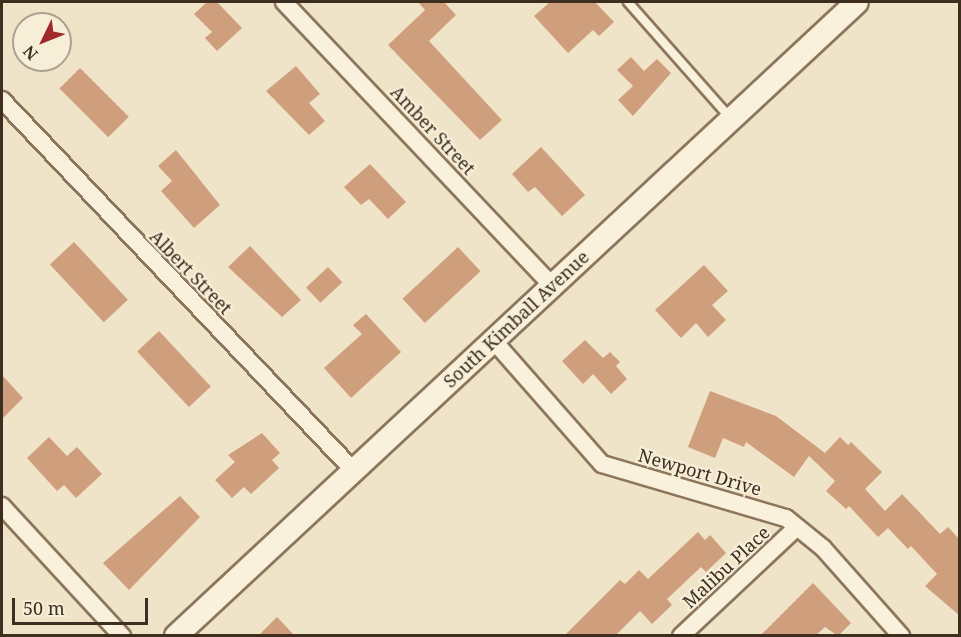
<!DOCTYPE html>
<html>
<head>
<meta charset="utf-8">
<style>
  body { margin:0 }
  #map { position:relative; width:961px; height:637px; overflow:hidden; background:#f0e4c8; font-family:"Noto Serif",serif }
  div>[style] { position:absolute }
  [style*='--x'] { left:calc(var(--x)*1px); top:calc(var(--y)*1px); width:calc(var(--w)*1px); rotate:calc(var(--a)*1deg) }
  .building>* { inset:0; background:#cf9f7d; transform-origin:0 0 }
  .roads { filter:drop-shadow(2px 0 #8d765c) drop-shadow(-2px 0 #8d765c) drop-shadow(0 2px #8d765c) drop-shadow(0 -2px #8d765c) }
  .lane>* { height:8px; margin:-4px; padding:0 4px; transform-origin:4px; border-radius:4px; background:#faf1dc }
  .street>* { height:16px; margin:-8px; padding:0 8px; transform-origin:8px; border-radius:8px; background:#faf1dc }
  .secondary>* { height:22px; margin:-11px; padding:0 11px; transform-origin:11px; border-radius:11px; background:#faf1dc }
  span { translate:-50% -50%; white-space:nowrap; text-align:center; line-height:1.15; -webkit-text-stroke:4.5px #f7eed8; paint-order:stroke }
  .street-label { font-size:18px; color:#3d2e20 }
  .frame { position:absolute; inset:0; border:3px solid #3d2e20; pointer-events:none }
  .north { position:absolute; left:12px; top:12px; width:60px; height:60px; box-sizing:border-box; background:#f7eed8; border:2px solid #ada18e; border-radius:50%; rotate:227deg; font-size:16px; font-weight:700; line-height:24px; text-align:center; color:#3d2e20 }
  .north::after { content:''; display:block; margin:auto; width:21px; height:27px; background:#9e2a2b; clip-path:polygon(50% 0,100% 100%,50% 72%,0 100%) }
  .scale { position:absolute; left:12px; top:598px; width:136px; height:27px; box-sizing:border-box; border:3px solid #3d2e20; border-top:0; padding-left:8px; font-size:18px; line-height:21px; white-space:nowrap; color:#3d2e20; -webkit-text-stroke:4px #f7eed8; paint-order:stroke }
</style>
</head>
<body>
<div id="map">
  <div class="building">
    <i style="clip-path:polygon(207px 2px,217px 2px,242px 28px,217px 51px,205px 38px,212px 32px,194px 14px)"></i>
    <i style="clip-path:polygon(418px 2px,444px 2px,456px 15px,429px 41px,502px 120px,480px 140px,388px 45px,425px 10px)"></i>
    <i style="clip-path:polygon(550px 2px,595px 2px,614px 22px,599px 36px,593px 30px,568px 53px,534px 16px)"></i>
    <i style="clip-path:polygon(631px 57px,644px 71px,657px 59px,671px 73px,633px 116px,618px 100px,633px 86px,617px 70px)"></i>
    <i style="clip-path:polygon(296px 66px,320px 94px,309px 103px,325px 121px,309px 135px,266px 91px)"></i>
    <i style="left:80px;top:68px;width:69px;height:29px;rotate:45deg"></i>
    <i style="clip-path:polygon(541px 147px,585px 195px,562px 216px,535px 187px,528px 192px,512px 174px)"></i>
    <i style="clip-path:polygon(176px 150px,220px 205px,194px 228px,161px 191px,172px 181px,158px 166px)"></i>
    <i style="clip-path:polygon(370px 164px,406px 202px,388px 219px,369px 199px,361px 205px,344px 187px)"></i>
    <i style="left:74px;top:242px;width:79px;height:33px;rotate:47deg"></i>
    <i style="clip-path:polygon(250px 246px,301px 300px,282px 317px,228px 267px)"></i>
    <i style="left:458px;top:247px;width:33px;height:76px;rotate:47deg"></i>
    <i style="clip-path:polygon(704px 265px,728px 291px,712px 305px,726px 320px,708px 337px,696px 323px,681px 338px,655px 310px)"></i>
    <i style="left:328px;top:267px;width:21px;height:30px;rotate:47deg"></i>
    <i style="clip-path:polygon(366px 314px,401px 352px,351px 398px,324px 368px,362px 334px,353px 325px)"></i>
    <i style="left:159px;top:331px;width:76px;height:30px;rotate:47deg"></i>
    <i style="clip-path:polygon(585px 340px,603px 358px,610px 352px,620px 362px,616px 366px,627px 379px,611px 394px,593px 374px,583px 384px,562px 361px)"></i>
    <i style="clip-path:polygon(2px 375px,23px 398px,2px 419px)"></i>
    <i style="clip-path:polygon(710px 391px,776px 416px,825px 453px,840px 437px,848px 445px,851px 442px,882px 472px,865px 489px,885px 511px,902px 494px,940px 534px,948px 527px,960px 540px,960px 616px,925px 586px,937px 574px,911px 546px,908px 549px,888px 528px,878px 537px,849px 506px,846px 509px,826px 491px,835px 481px,809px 456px,794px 477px,746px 442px,744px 447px,723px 438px,715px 458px,688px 447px)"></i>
    <i style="clip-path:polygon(262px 433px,280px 453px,272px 460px,279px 468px,251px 494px,244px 487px,232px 498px,215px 480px,235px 462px,228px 455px)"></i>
    <i style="clip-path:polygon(49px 437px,67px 456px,77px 447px,102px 474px,76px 498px,64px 485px,57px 491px,27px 458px)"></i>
    <i style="clip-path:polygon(180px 496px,200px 517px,129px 590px,103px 563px)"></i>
    <i style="clip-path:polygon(698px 532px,705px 540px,710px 535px,726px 553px,706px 572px,701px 567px,667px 599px,672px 605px,652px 624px,640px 611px,615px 636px,564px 636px,620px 580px,625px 584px,639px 570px,648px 579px)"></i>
    <i style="clip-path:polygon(813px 583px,851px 623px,838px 636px,825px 627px,815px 636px,760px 636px)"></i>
    <i style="clip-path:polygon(277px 617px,295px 636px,258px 636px)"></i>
  </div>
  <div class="roads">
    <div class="lane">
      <i style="--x:628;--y:2;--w:156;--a:48.6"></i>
    </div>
    <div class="street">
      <i style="--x:284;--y:2;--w:391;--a:46.6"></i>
      <i style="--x:2;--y:100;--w:510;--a:46.51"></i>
      <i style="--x:493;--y:340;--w:165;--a:48.7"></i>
      <i style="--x:602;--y:464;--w:192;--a:16.4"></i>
      <i style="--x:786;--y:518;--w:48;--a:39"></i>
      <i style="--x:823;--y:548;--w:118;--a:48.4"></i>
      <i style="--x:2;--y:506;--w:177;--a:47.3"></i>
      <i style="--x:681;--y:636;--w:159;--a:-43.2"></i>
    </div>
    <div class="secondary">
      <i style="--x:176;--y:636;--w:930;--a:-42.95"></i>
    </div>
  </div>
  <div class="street-label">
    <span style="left:433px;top:130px;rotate:47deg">Amber Street</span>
    <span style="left:191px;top:272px;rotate:46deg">Albert Street</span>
    <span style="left:516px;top:319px;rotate:-43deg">South Kimball Avenue</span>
    <span style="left:700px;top:472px;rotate:16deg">Newport Drive</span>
    <span style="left:726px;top:567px;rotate:-43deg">Malibu Place</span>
  </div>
  <div class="frame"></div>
  <div class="north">N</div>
  <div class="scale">50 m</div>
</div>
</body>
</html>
